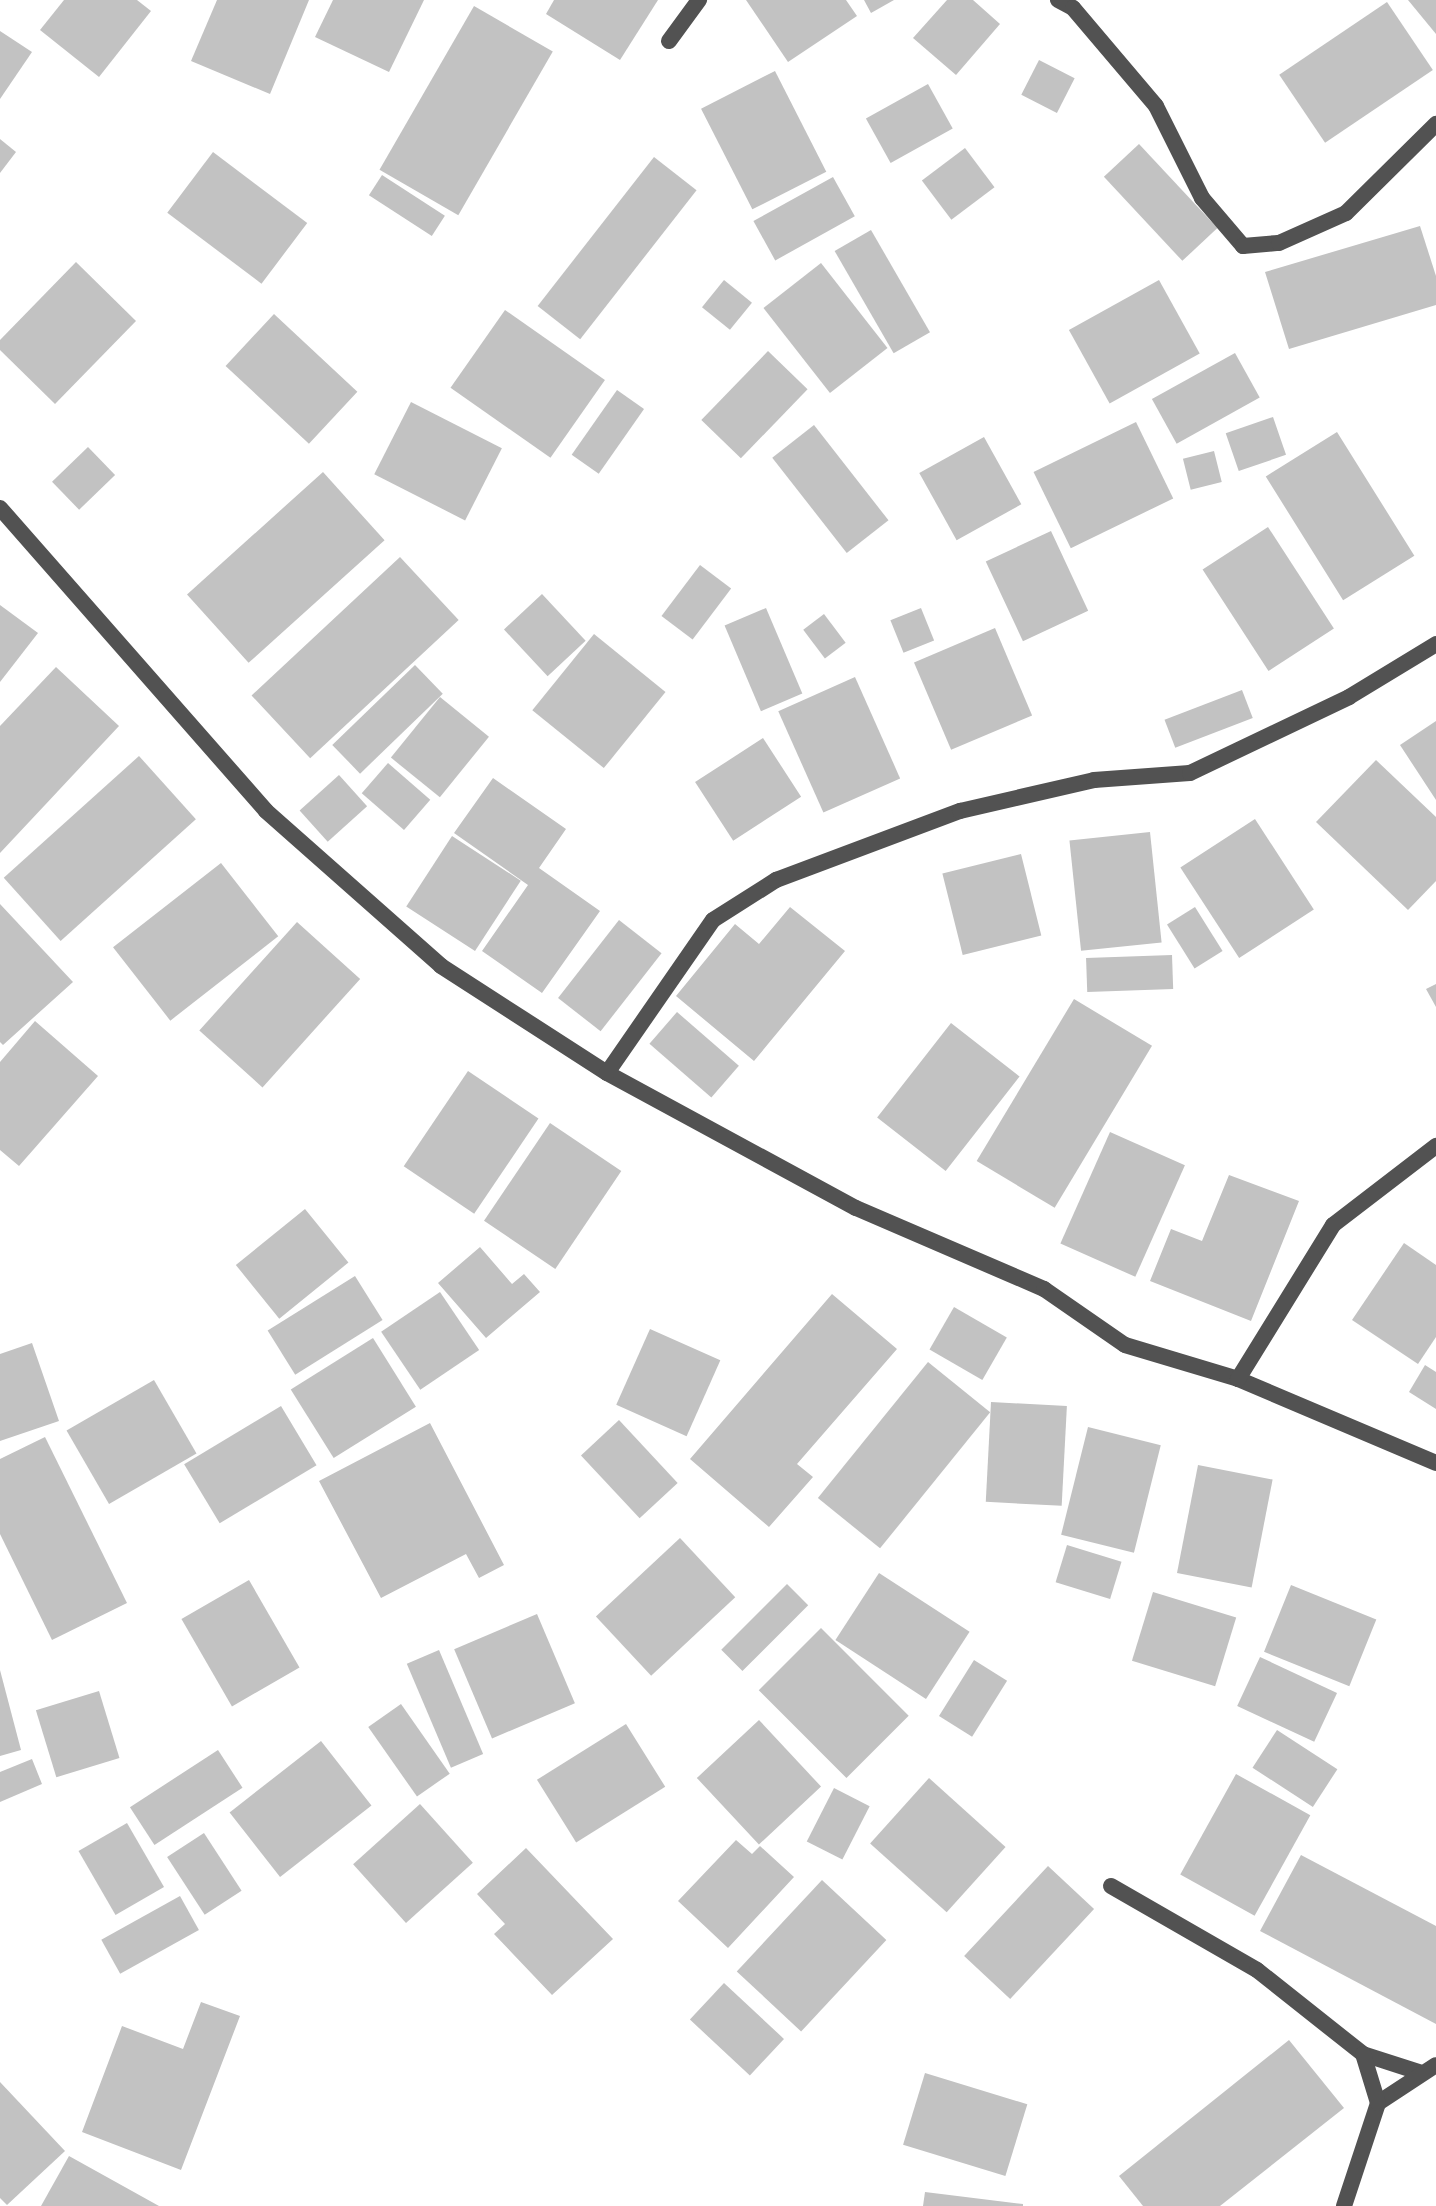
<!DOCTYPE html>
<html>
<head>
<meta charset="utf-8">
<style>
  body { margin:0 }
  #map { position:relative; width:1436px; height:2206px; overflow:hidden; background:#fff; font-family:"Nunito Sans",sans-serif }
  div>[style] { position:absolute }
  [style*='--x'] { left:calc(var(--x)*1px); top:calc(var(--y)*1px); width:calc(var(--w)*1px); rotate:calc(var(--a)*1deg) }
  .building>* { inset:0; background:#c2c2c2; transform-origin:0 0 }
  .minor>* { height:16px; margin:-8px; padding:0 8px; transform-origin:8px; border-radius:8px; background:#525252 }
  span { translate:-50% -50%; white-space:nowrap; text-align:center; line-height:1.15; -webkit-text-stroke:7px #fff; paint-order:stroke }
</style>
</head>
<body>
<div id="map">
  <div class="building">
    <i style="clip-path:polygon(64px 0,137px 0,151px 11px,99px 77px,40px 30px)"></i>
    <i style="clip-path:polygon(217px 0,309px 0,270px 94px,191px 61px)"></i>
    <i style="clip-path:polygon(333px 0,424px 0,389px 72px,315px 37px)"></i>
    <i style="clip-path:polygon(554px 0,658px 0,620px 60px,546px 14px)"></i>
    <i style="clip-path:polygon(746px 0,846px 0,857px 16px,788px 62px)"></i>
    <i style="clip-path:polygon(864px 0,894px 0,871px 13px)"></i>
    <i style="clip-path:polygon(947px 0,973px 0,1000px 24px,956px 75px,913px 38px)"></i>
    <i style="clip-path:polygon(1408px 0,1436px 0,1436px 34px)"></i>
    <i style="left:1387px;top:2px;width:82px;height:130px;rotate:56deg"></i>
    <i style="left:474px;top:6px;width:91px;height:189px;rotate:30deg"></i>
    <i style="clip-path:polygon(0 31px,32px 52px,0 99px)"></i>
    <i style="left:1039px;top:60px;width:40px;height:39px;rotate:27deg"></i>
    <i style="left:775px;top:71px;width:113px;height:83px;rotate:63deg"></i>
    <i style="left:928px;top:84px;width:51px;height:71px;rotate:61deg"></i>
    <i style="clip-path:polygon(0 139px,16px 152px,0 173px)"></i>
    <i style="left:1139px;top:144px;width:115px;height:48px;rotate:47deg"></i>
    <i style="left:965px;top:148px;width:49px;height:54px;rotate:53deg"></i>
    <i style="left:213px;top:152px;width:118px;height:76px;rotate:37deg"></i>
    <i style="left:654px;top:157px;width:54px;height:189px;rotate:38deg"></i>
    <i style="left:382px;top:175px;width:75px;height:24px;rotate:33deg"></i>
    <i style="left:833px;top:177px;width:45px;height:91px;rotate:61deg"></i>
    <i style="clip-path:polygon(1420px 226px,1436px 276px,1436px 305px,1289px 349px,1265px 272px)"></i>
    <i style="left:871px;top:230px;width:118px;height:42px;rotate:60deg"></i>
    <i style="clip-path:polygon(76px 262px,136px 321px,55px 404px,0 350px,0 340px)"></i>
    <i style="left:821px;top:263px;width:108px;height:73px;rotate:52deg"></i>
    <i style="left:724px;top:280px;width:36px;height:35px;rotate:39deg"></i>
    <i style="left:1159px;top:280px;width:84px;height:103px;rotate:61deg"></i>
    <i style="left:505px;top:310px;width:122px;height:95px;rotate:35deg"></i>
    <i style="left:274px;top:314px;width:114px;height:71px;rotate:43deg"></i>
    <i style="left:768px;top:351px;width:55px;height:96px;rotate:44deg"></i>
    <i style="left:1235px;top:353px;width:51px;height:95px;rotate:61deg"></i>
    <i style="left:617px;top:390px;width:33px;height:79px;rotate:35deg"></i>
    <i style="left:411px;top:402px;width:102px;height:81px;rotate:27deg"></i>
    <i style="left:1273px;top:417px;width:40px;height:50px;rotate:71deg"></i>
    <i style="left:1136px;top:422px;width:85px;height:114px;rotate:64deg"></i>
    <i style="left:814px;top:425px;width:121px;height:53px;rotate:52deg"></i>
    <i style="left:1337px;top:432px;width:146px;height:84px;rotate:58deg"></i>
    <i style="left:984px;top:437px;width:77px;height:74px;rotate:61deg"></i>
    <i style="left:88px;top:447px;width:39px;height:50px;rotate:46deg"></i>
    <i style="left:1214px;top:451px;width:32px;height:32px;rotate:76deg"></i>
    <i style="left:323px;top:472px;width:92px;height:183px;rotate:48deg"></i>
    <i style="left:1268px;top:527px;width:121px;height:78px;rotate:57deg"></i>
    <i style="left:1051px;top:531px;width:88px;height:72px;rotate:65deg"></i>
    <i style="left:400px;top:557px;width:86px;height:203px;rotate:47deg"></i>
    <i style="left:700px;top:565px;width:39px;height:64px;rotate:37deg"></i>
    <i style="left:542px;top:594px;width:64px;height:52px;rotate:47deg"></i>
    <i style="clip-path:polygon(0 605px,38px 633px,0 682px)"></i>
    <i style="left:766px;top:608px;width:93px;height:45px;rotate:67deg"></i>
    <i style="left:921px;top:608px;width:35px;height:33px;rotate:68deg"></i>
    <i style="left:824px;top:614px;width:36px;height:26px;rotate:53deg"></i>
    <i style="left:995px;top:628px;width:95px;height:88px;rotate:67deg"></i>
    <i style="left:594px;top:634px;width:92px;height:98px;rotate:39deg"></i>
    <i style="left:415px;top:665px;width:40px;height:115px;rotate:46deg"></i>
    <i style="clip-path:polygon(56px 667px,119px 726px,0 853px,0 726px)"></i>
    <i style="left:855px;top:677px;width:111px;height:84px;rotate:66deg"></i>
    <i style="left:1242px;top:690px;width:30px;height:83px;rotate:69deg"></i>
    <i style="left:440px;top:697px;width:63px;height:78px;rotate:39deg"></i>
    <i style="clip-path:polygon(1436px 721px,1436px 800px,1400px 745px)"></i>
    <i style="left:763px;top:738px;width:70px;height:81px;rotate:57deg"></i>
    <i style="left:139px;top:756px;width:85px;height:182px;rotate:48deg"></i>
    <i style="clip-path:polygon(1376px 760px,1436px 817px,1436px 881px,1408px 910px,1316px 822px)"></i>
    <i style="left:388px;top:763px;width:56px;height:40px;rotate:41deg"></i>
    <i style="left:339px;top:775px;width:42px;height:53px;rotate:48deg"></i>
    <i style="clip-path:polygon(493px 778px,566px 829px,539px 868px,600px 911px,542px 993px,482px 951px,528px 885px,454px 833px)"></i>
    <i style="left:1255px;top:819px;width:108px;height:89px;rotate:57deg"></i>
    <i style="left:1150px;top:832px;width:111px;height:81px;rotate:84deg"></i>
    <i style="left:452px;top:836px;width:82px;height:84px;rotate:33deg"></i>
    <i style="left:1021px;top:854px;width:84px;height:81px;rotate:76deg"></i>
    <i style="left:221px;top:863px;width:93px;height:137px;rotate:52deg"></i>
    <i style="clip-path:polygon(0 904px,73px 982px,3px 1045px,0 1042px)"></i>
    <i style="clip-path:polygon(790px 907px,845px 951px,754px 1061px,676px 996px,735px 924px,759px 944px)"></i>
    <i style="left:1195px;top:907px;width:52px;height:33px;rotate:58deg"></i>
    <i style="left:619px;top:920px;width:54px;height:99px;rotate:38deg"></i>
    <i style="left:297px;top:922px;width:85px;height:146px;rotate:42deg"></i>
    <i style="left:1172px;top:955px;width:34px;height:86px;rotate:88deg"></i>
    <i style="clip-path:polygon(1436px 984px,1436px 1007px,1426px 989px)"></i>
    <i style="left:1074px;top:999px;width:91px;height:189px;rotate:31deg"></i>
    <i style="left:677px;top:1012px;width:82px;height:42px;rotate:41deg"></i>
    <i style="clip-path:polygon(35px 1021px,98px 1076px,19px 1166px,0 1150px,0 1062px)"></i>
    <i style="left:951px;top:1023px;width:87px;height:120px;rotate:38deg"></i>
    <i style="left:468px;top:1071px;width:85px;height:115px;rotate:34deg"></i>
    <i style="left:550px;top:1123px;width:86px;height:118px;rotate:34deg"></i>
    <i style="left:1110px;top:1132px;width:82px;height:122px;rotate:24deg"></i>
    <i style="clip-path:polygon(1229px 1175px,1299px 1201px,1251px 1321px,1150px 1281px,1171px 1229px,1202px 1241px)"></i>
    <i style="left:305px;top:1209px;width:69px;height:89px;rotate:51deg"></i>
    <i style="clip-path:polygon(1404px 1243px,1436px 1265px,1436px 1337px,1418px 1364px,1352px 1320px)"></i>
    <i style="clip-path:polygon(480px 1247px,512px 1284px,524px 1274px,540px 1292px,486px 1338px,438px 1283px)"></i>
    <i style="left:355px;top:1276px;width:52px;height:103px;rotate:58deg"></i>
    <i style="left:440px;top:1292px;width:70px;height:71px;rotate:56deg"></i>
    <i style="clip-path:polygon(832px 1294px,897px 1349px,797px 1464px,813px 1477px,769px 1527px,690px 1459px)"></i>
    <i style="left:954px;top:1307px;width:61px;height:49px;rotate:30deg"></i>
    <i style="left:650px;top:1329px;width:77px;height:83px;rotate:24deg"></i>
    <i style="left:373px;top:1338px;width:81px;height:97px;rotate:58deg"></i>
    <i style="clip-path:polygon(32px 1343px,59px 1421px,0 1441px,0 1354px)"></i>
    <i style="left:928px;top:1362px;width:80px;height:175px;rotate:39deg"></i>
    <i style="clip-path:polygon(1425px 1365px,1436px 1372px,1436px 1409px,1409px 1392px)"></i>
    <i style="left:154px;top:1380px;width:85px;height:101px;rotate:60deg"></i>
    <i style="left:991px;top:1402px;width:76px;height:100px;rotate:3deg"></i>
    <i style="left:281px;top:1406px;width:69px;height:113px;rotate:59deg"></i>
    <i style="left:619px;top:1420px;width:86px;height:52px;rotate:47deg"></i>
    <i style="clip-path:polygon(430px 1423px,504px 1565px,479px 1578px,466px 1554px,381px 1598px,319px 1481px)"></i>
    <i style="left:1088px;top:1427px;width:75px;height:111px;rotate:14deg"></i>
    <i style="clip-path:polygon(45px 1437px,127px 1603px,52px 1640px,0 1534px,0 1459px)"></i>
    <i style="left:1198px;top:1465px;width:76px;height:110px;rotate:11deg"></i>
    <i style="left:680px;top:1538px;width:81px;height:115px;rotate:47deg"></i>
    <i style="left:1067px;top:1545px;width:57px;height:39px;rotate:17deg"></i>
    <i style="left:879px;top:1573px;width:108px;height:80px;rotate:33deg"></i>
    <i style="left:249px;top:1580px;width:101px;height:78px;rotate:60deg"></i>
    <i style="left:787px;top:1584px;width:30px;height:93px;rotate:45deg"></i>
    <i style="left:1291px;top:1585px;width:92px;height:72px;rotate:22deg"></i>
    <i style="left:1153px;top:1592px;width:87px;height:72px;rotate:17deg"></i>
    <i style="left:537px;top:1614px;width:97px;height:90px;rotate:67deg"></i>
    <i style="left:821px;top:1628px;width:124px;height:88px;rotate:45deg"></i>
    <i style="left:439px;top:1650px;width:113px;height:35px;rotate:67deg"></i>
    <i style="left:1260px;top:1657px;width:85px;height:54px;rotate:25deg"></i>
    <i style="left:974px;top:1660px;width:39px;height:66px;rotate:32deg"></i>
    <i style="clip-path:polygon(0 1670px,21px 1750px,0 1756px)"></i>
    <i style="left:99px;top:1691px;width:70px;height:66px;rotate:73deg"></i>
    <i style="left:401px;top:1704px;width:85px;height:40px;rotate:55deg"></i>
    <i style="left:759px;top:1720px;width:91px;height:85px;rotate:47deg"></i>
    <i style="left:626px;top:1724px;width:74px;height:105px;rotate:58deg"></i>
    <i style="left:1277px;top:1730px;width:72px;height:45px;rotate:33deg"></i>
    <i style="left:321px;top:1741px;width:82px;height:116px;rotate:52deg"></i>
    <i style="left:218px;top:1750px;width:45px;height:105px;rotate:57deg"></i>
    <i style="clip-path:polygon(32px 1759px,42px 1784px,0 1802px,0 1772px)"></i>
    <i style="left:1236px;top:1774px;width:85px;height:115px;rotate:29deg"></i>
    <i style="left:929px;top:1778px;width:103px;height:88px;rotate:42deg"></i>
    <i style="left:834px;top:1788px;width:40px;height:60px;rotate:27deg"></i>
    <i style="left:420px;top:1804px;width:79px;height:90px;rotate:48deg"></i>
    <i style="left:127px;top:1823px;width:74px;height:56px;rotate:60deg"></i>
    <i style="left:204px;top:1833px;width:69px;height:44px;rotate:57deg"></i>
    <i style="clip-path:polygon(736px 1840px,752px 1854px,760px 1846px,794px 1877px,728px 1948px,678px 1901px)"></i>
    <i style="clip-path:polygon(526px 1848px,613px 1939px,552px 1995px,494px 1934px,505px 1924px,477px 1894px)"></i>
    <i style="clip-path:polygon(1301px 1855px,1436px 1926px,1436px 2024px,1260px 1931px)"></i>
    <i style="left:1048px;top:1866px;width:63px;height:123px;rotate:43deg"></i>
    <i style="left:822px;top:1880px;width:88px;height:125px;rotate:43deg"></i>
    <i style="left:180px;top:1896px;width:39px;height:90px;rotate:61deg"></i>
    <i style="left:724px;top:1983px;width:82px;height:50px;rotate:43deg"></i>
    <i style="clip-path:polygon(201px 2002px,240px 2016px,181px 2170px,82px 2132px,122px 2026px,183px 2049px)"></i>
    <i style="clip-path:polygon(1289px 2040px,1344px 2108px,1220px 2206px,1143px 2206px,1119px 2176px)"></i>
    <i style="left:925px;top:2073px;width:107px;height:75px;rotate:17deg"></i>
    <i style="clip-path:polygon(0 2082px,65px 2151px,7px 2205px,0 2198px)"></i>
    <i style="clip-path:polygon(69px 2156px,159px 2206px,41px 2206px)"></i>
    <i style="clip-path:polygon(925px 2192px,1023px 2204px,1023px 2206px,923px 2206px)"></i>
  </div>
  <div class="minor">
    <i style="--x:1058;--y:0;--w:17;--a:28"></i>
    <i style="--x:1073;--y:8;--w:128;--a:49.7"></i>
    <i style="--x:1156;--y:106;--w:103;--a:63.4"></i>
    <i style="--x:1202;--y:198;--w:63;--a:49.5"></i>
    <i style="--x:1243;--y:246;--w:36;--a:-5"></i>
    <i style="--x:1279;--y:243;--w:73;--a:-24.1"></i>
    <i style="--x:1346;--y:213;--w:127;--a:-44.7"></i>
    <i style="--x:669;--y:41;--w:51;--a:-53.8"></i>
    <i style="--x:0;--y:508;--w:403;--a:48.7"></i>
    <i style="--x:266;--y:811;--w:234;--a:41.5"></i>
    <i style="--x:441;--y:966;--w:197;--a:32.8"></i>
    <i style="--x:607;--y:1073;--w:283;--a:28.5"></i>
    <i style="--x:856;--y:1208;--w:205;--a:23.3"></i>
    <i style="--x:1044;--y:1289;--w:98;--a:34.7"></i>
    <i style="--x:1125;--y:1345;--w:118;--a:16.7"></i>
    <i style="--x:1238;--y:1379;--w:215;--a:23"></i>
    <i style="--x:607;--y:1073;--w:186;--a:-55.3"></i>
    <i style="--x:713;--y:920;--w:75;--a:-32.4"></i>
    <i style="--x:776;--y:880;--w:197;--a:-20.6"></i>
    <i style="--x:960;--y:811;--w:138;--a:-13"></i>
    <i style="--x:1094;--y:780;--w:96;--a:-4.2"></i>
    <i style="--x:1190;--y:773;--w:176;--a:-25.5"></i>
    <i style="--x:1349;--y:697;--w:102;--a:-31.3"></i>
    <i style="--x:1238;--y:1379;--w:181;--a:-58.3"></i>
    <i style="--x:1333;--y:1225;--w:130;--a:-37.5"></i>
    <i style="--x:1111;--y:1886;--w:168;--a:29.9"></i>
    <i style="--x:1257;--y:1970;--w:135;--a:38.4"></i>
    <i style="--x:1363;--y:2054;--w:59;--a:17.8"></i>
    <i style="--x:1378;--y:2103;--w:69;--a:-33.2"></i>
    <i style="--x:1344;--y:2206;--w:108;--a:-71.7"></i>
    <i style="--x:1378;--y:2103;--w:51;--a:-107"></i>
  </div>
</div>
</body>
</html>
